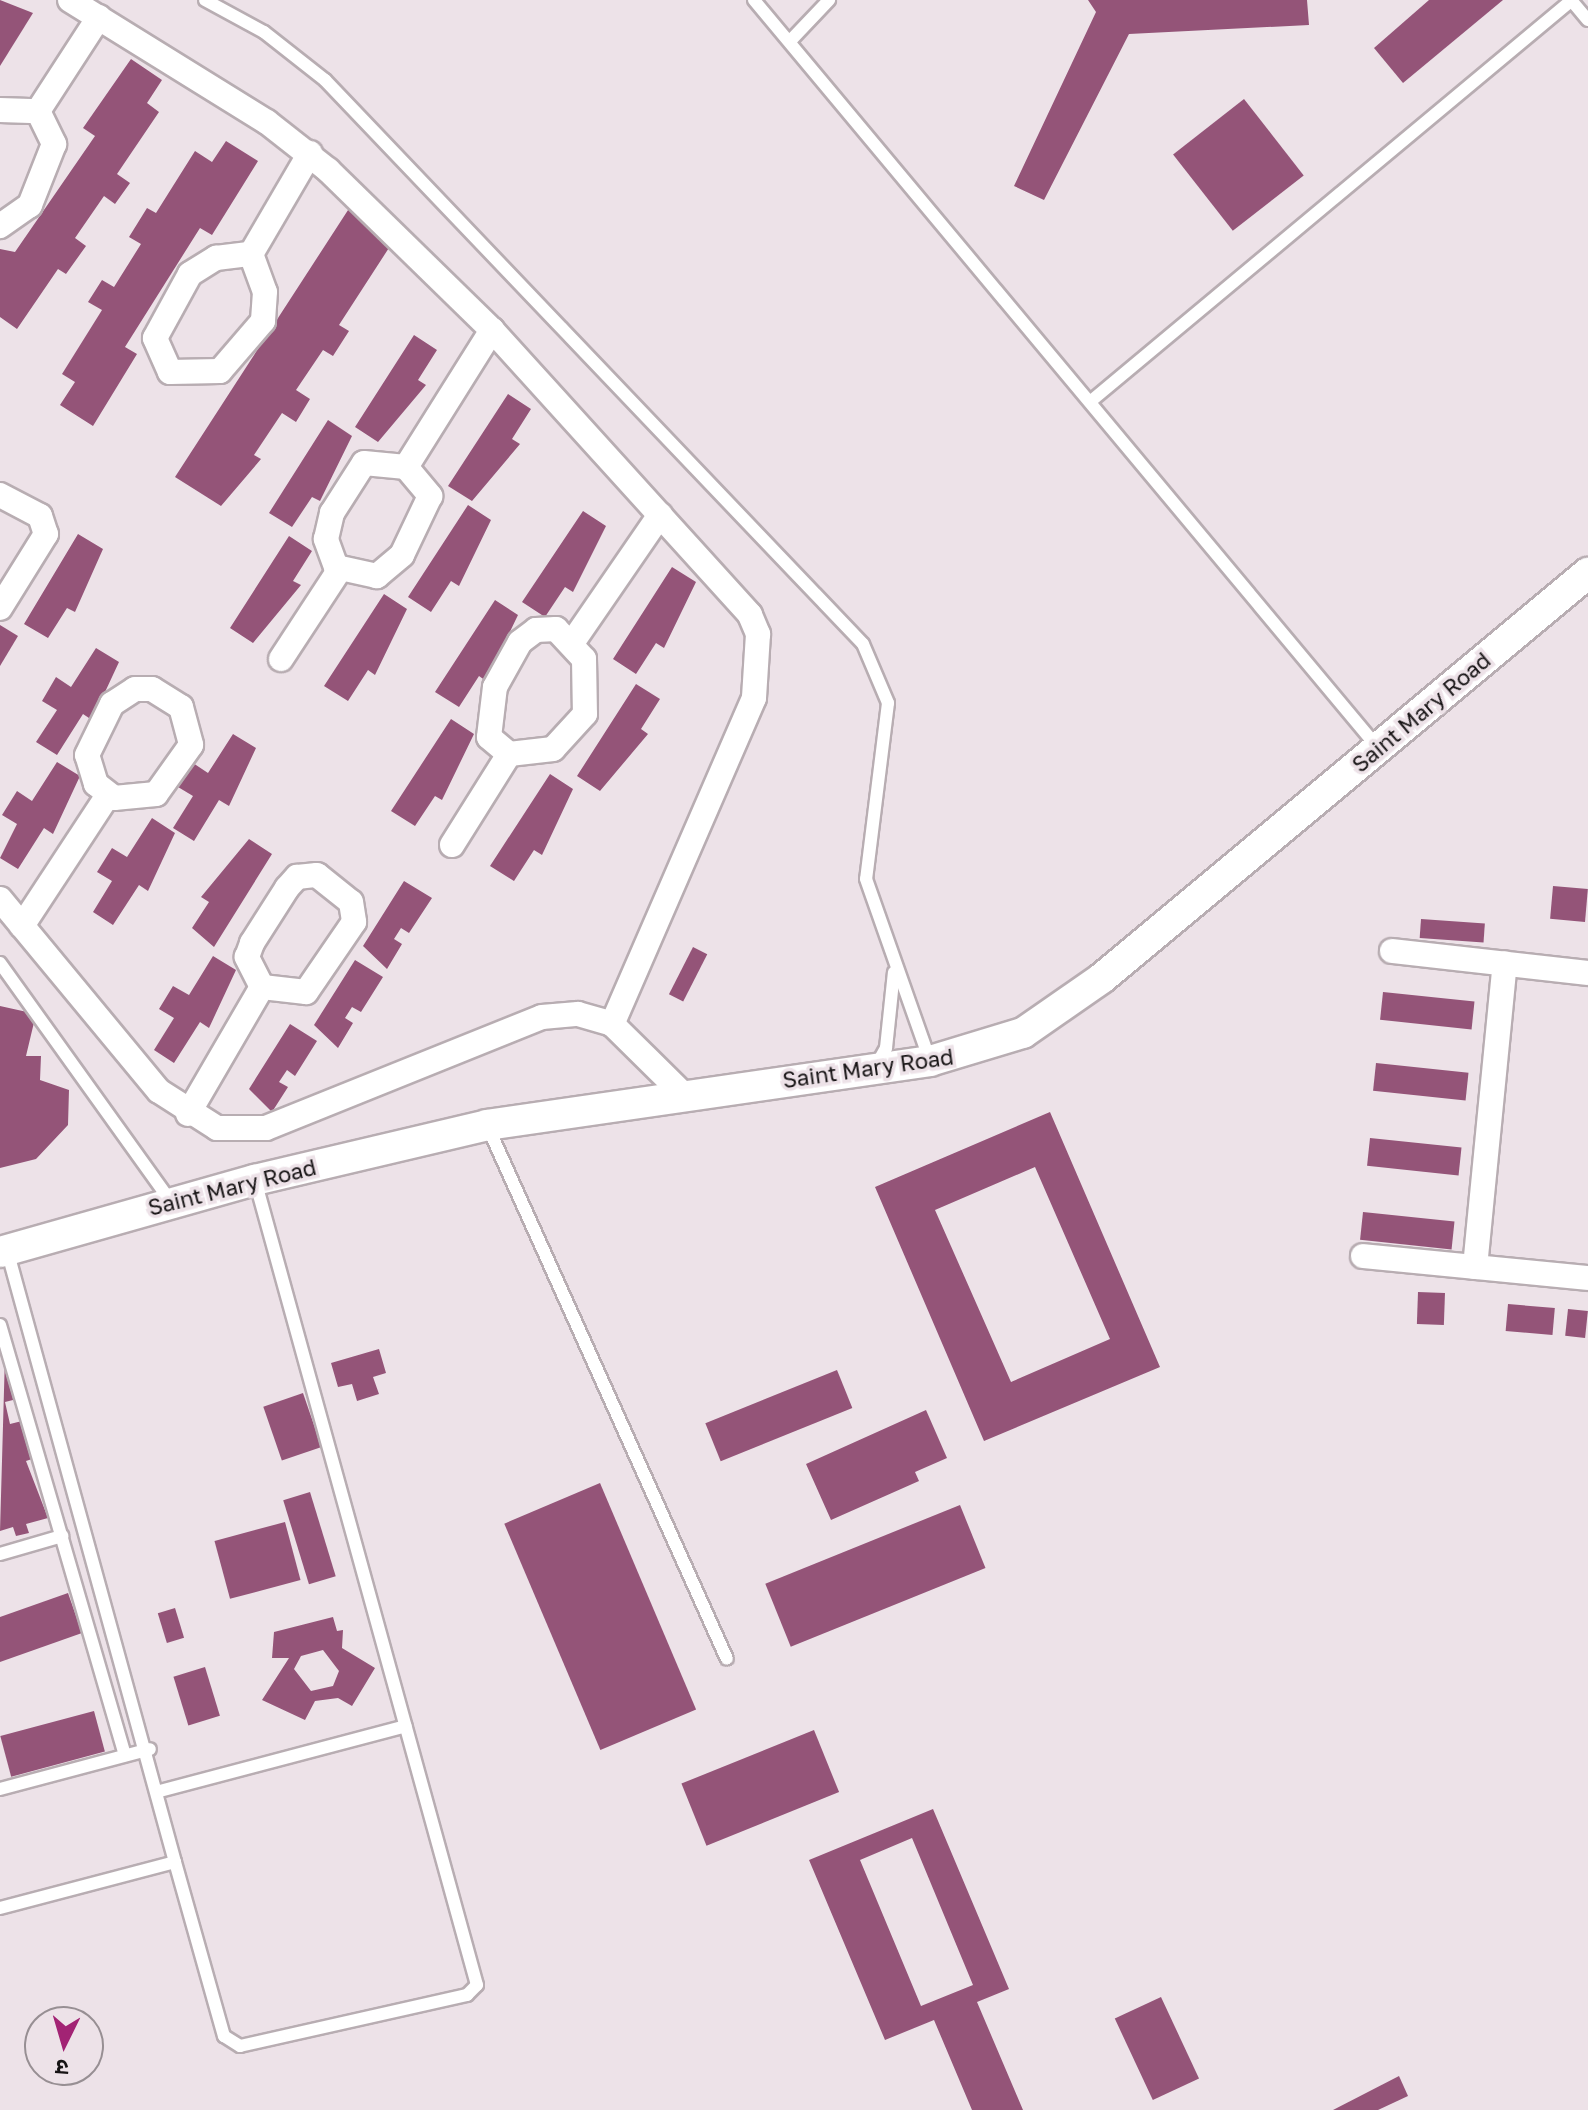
<!DOCTYPE html>
<html>
<head>
<meta charset="utf-8">
<style>
  body { margin:0 }
  #map { position:relative; width:1588px; height:2110px; overflow:hidden; background:#ede2e8; font-family:"Golos Text","Noto Sans Devanagari",sans-serif }
  div>[style] { position:absolute }
  [style*='--x'] { left:calc(var(--x)*1px); top:calc(var(--y)*1px); width:calc(var(--w)*1px); rotate:calc(var(--a)*1deg) }
  .building>* { inset:0; background:#945478; transform-origin:0 0 }
  .roads { filter:drop-shadow(2px 0 #b8adb2) drop-shadow(-2px 0 #b8adb2) drop-shadow(0 2px #b8adb2) drop-shadow(0 -2px #b8adb2) }
  .service>* { height:12px; margin:-6px; padding:0 6px; transform-origin:6px; border-radius:6px; background:#fff }
  .minor>* { height:24px; margin:-12px; padding:0 12px; transform-origin:12px; border-radius:12px; background:#fff }
  .tertiary>* { height:30px; margin:-15px; padding:0 15px; transform-origin:15px; border-radius:15px; background:#fff }
  span { translate:-50% -50%; white-space:nowrap; text-align:center; line-height:1.15; -webkit-text-stroke:7px #ede2e8; paint-order:stroke }
  .street-label { font-size:22px; color:#161314 }
  .north { position:absolute; left:24px; top:2006px; width:80px; height:80px; box-sizing:border-box; background:#ede2e8; border:2px solid #978f93; border-radius:50%; rotate:185deg; font-size:22px; font-weight:700; line-height:32px; text-align:center; color:#161314 }
  .north::after { content:''; display:block; margin:auto; width:28px; height:36px; background:#a22374; clip-path:polygon(50% 0,100% 100%,50% 72%,0 100%) }
</style>
</head>
<body>
<div id="map">
  <div class="building">
    <i style="clip-path:polygon(0 0,33px 13px,0 66px)"></i>
    <i style="clip-path:polygon(1088px 0,1307px 0,1309px 25px,1129px 34px,1044px 200px,1014px 186px,1096px 12px)"></i>
    <i style="clip-path:polygon(1429px 0,1503px 0,1403px 83px,1374px 48px)"></i>
    <i style="clip-path:polygon(131px 59px,162px 80px,147px 103px,159px 112px,117px 174px,130px 183px,115px 204px,104px 196px,75px 238px,86px 246px,66px 274px,58px 269px,17px 329px,0 317px,0 249px,15px 252px,95px 136px,83px 128px)"></i>
    <i style="left:1244px;top:99px;width:97px;height:90px;rotate:52deg"></i>
    <i style="clip-path:polygon(226px 141px,258px 161px,212px 235px,200px 228px,125px 347px,137px 354px,93px 426px,60px 405px,75px 382px,62px 374px,102px 310px,88px 302px,102px 280px,114px 287px,141px 244px,129px 237px,147px 208px,156px 213px,195px 151px,212px 162px)"></i>
    <i style="clip-path:polygon(350px 207px,396px 237px,339px 325px,349px 331px,333px 356px,323px 350px,296px 390px,310px 399px,296px 422px,282px 413px,254px 455px,261px 459px,221px 506px,175px 477px)"></i>
    <i style="clip-path:polygon(414px 335px,437px 350px,418px 380px,426px 385px,378px 442px,355px 427px)"></i>
    <i style="clip-path:polygon(508px 394px,531px 409px,512px 439px,520px 444px,472px 501px,448px 486px)"></i>
    <i style="clip-path:polygon(328px 420px,352px 436px,320px 501px,312px 497px,292px 527px,269px 513px)"></i>
    <i style="clip-path:polygon(468px 505px,491px 520px,459px 586px,451px 581px,431px 612px,408px 597px)"></i>
    <i style="clip-path:polygon(583px 511px,606px 526px,573px 592px,565px 587px,545px 617px,522px 602px)"></i>
    <i style="clip-path:polygon(78px 534px,103px 549px,75px 612px,67px 608px,48px 638px,24px 624px)"></i>
    <i style="clip-path:polygon(289px 536px,312px 551px,293px 581px,301px 585px,253px 643px,230px 628px)"></i>
    <i style="clip-path:polygon(672px 567px,696px 582px,664px 648px,656px 643px,636px 674px,613px 659px)"></i>
    <i style="clip-path:polygon(384px 594px,407px 609px,375px 675px,368px 670px,348px 701px,324px 686px)"></i>
    <i style="clip-path:polygon(495px 600px,518px 615px,486px 681px,479px 676px,459px 707px,435px 692px)"></i>
    <i style="clip-path:polygon(0 625px,18px 636px,0 666px)"></i>
    <i style="clip-path:polygon(96px 648px,119px 662px,92px 720px,83px 714px,57px 755px,36px 742px,57px 710px,42px 701px,56px 677px,71px 687px)"></i>
    <i style="clip-path:polygon(636px 684px,660px 699px,641px 729px,648px 734px,600px 791px,577px 776px)"></i>
    <i style="clip-path:polygon(451px 719px,474px 734px,442px 800px,435px 796px,415px 826px,391px 811px)"></i>
    <i style="clip-path:polygon(233px 734px,256px 748px,229px 806px,219px 800px,194px 841px,173px 828px,193px 796px,178px 787px,193px 763px,208px 773px)"></i>
    <i style="clip-path:polygon(57px 762px,80px 776px,53px 834px,44px 828px,18px 869px,0 858px,17px 824px,2px 815px,17px 791px,32px 801px)"></i>
    <i style="clip-path:polygon(550px 774px,573px 789px,542px 855px,534px 850px,514px 881px,490px 866px)"></i>
    <i style="clip-path:polygon(152px 818px,175px 833px,148px 891px,139px 885px,113px 925px,93px 912px,112px 881px,97px 872px,112px 848px,127px 857px)"></i>
    <i style="clip-path:polygon(249px 839px,272px 854px,214px 947px,192px 928px,209px 902px,201px 897px)"></i>
    <i style="clip-path:polygon(404px 881px,432px 898px,409px 933px,401px 928px,394px 939px,402px 944px,387px 969px,363px 946px)"></i>
    <i style="left:1553px;top:886px;width:35px;height:33px;rotate:5deg"></i>
    <i style="left:1421px;top:919px;width:64px;height:19px;rotate:4deg"></i>
    <i style="left:693px;top:947px;width:16px;height:53px;rotate:27deg"></i>
    <i style="clip-path:polygon(213px 956px,236px 970px,209px 1028px,200px 1022px,174px 1063px,154px 1050px,174px 1018px,159px 1009px,173px 986px,189px 995px)"></i>
    <i style="clip-path:polygon(355px 960px,383px 977px,361px 1012px,352px 1007px,345px 1018px,353px 1023px,338px 1048px,314px 1025px)"></i>
    <i style="left:1383px;top:992px;width:92px;height:28px;rotate:6deg"></i>
    <i style="clip-path:polygon(0 1006px,36px 1014px,26px 1056px,41px 1056px,40px 1080px,69px 1090px,68px 1125px,36px 1159px,0 1168px)"></i>
    <i style="clip-path:polygon(290px 1024px,317px 1041px,295px 1076px,287px 1070px,279px 1082px,288px 1087px,272px 1112px,249px 1089px)"></i>
    <i style="left:1376px;top:1063px;width:93px;height:28px;rotate:6deg"></i>
    <i style="clip-path:polygon(evenodd,1050px 1112px,1160px 1367px,984px 1441px,875px 1187px,1050px 1112px,1035px 1167px,1110px 1339px,1011px 1382px,935px 1210px,1035px 1167px)"></i>
    <i style="left:1370px;top:1138px;width:92px;height:28px;rotate:6deg"></i>
    <i style="left:1363px;top:1212px;width:92px;height:28px;rotate:6deg"></i>
    <i style="left:1418px;top:1292px;width:27px;height:32px;rotate:2deg"></i>
    <i style="left:1508px;top:1304px;width:47px;height:27px;rotate:5deg"></i>
    <i style="left:1568px;top:1309px;width:20px;height:27px;rotate:6deg"></i>
    <i style="clip-path:polygon(379px 1349px,386px 1373px,373px 1377px,379px 1394px,357px 1401px,352px 1384px,338px 1387px,331px 1363px)"></i>
    <i style="clip-path:polygon(5px 1355px,17px 1399px,5px 1402px,10px 1424px,22px 1421px,32px 1459px,26px 1461px,48px 1518px,26px 1524px,29px 1533px,16px 1536px,13px 1527px,0 1531px)"></i>
    <i style="left:837px;top:1370px;width:41px;height:142px;rotate:68deg"></i>
    <i style="left:303px;top:1393px;width:57px;height:42px;rotate:71deg"></i>
    <i style="clip-path:polygon(926px 1410px,947px 1458px,915px 1472px,919px 1481px,831px 1520px,806px 1464px)"></i>
    <i style="left:600px;top:1483px;width:246px;height:104px;rotate:67deg"></i>
    <i style="left:310px;top:1492px;width:88px;height:28px;rotate:73deg"></i>
    <i style="left:960px;top:1505px;width:68px;height:210px;rotate:68deg"></i>
    <i style="left:285px;top:1522px;width:60px;height:73px;rotate:75deg"></i>
    <i style="clip-path:polygon(68px 1593px,82px 1633px,0 1662px,0 1617px)"></i>
    <i style="left:175px;top:1608px;width:31px;height:18px;rotate:73deg"></i>
    <i style="clip-path:polygon(evenodd,333px 1617px,337px 1631px,343px 1630px,342px 1648px,375px 1668px,352px 1706px,338px 1698px,315px 1701px,305px 1720px,262px 1700px,289px 1658px,272px 1658px,274px 1632px,333px 1617px,323px 1650px,339px 1671px,333px 1686px,311px 1691px,294px 1669px,301px 1656px,323px 1650px)"></i>
    <i style="left:205px;top:1667px;width:51px;height:33px;rotate:73deg"></i>
    <i style="left:94px;top:1711px;width:42px;height:97px;rotate:75deg"></i>
    <i style="left:814px;top:1730px;width:67px;height:143px;rotate:68deg"></i>
    <i style="clip-path:polygon(evenodd,933px 1809px,1009px 1989px,977px 2002px,1023px 2110px,972px 2110px,934px 2020px,885px 2040px,809px 1860px,933px 1809px,912px 1838px,973px 1985px,921px 2006px,860px 1860px,912px 1838px)"></i>
    <i style="left:1161px;top:1997px;width:90px;height:51px;rotate:65deg"></i>
    <i style="clip-path:polygon(1399px 2076px,1408px 2096px,1378px 2110px,1333px 2110px)"></i>
  </div>
  <div class="roads">
    <div class="service">
      <i style="--x:205;--y:0;--w:67;--a:28.5"></i>
      <i style="--x:264;--y:32;--w:78;--a:38.2"></i>
      <i style="--x:325;--y:80;--w:779;--a:46.35"></i>
      <i style="--x:863;--y:644;--w:64;--a:67"></i>
      <i style="--x:888;--y:703;--w:177;--a:97.1"></i>
      <i style="--x:866;--y:879;--w:193;--a:70.6"></i>
      <i style="--x:754;--y:0;--w:974;--a:50.16"></i>
      <i style="--x:1571;--y:0;--w:26;--a:50"></i>
      <i style="--x:792;--y:39;--w:54;--a:-46.5"></i>
      <i style="--x:1091;--y:401;--w:626;--a:-39.82"></i>
      <i style="--x:0;--y:963;--w:294;--a:54.4"></i>
      <i style="--x:876;--y:1066;--w:21;--a:-61"></i>
      <i style="--x:886;--y:1048;--w:76;--a:-84"></i>
      <i style="--x:487;--y:1125;--w:585;--a:65.8"></i>
      <i style="--x:0;--y:1325;--w:448;--a:73.8"></i>
      <i style="--x:0;--y:1554;--w:65;--a:-16.2"></i>
      <i style="--x:0;--y:1789;--w:155;--a:-14.9"></i>
      <i style="--x:160;--y:1791;--w:254;--a:-14.8"></i>
      <i style="--x:175;--y:1862;--w:181;--a:74.3"></i>
      <i style="--x:224;--y:2036;--w:19;--a:32"></i>
      <i style="--x:240;--y:2046;--w:233;--a:-12.7"></i>
      <i style="--x:467;--y:1995;--w:14;--a:-45"></i>
      <i style="--x:477;--y:1985;--w:835;--a:-105.42"></i>
      <i style="--x:0;--y:1908;--w:181;--a:-14.7"></i>
      <i style="--x:175;--y:1862;--w:635;--a:-105.35"></i>
    </div>
    <div class="minor">
      <i style="--x:70;--y:0;--w:232;--a:31.8"></i>
      <i style="--x:267;--y:122;--w:78;--a:38.2"></i>
      <i style="--x:328;--y:170;--w:229;--a:44.3"></i>
      <i style="--x:492;--y:330;--w:384;--a:47.8"></i>
      <i style="--x:750;--y:615;--w:21;--a:67"></i>
      <i style="--x:758;--y:634;--w:64;--a:93.6"></i>
      <i style="--x:754;--y:698;--w:356;--a:113.5"></i>
      <i style="--x:0;--y:110;--w:38;--a:2"></i>
      <i style="--x:38;--y:111;--w:37;--a:64"></i>
      <i style="--x:54;--y:144;--w:66;--a:111.5"></i>
      <i style="--x:30;--y:205;--w:37;--a:145"></i>
      <i style="--x:38;--y:111;--w:112;--a:-57"></i>
      <i style="--x:251;--y:254;--w:40;--a:69.8"></i>
      <i style="--x:265;--y:292;--w:29;--a:94"></i>
      <i style="--x:263;--y:321;--w:66;--a:130.7"></i>
      <i style="--x:220;--y:371;--w:50;--a:178.9"></i>
      <i style="--x:170;--y:372;--w:37;--a:-114"></i>
      <i style="--x:155;--y:338;--w:73;--a:-61.3"></i>
      <i style="--x:190;--y:274;--w:31;--a:-32"></i>
      <i style="--x:216;--y:258;--w:35;--a:-7"></i>
      <i style="--x:251;--y:254;--w:117;--a:-59.7"></i>
      <i style="--x:364;--y:463;--w:42;--a:5.4"></i>
      <i style="--x:406;--y:467;--w:38;--a:50"></i>
      <i style="--x:430;--y:496;--w:65;--a:115.4"></i>
      <i style="--x:402;--y:555;--w:33;--a:140"></i>
      <i style="--x:377;--y:576;--w:42;--a:-167.6"></i>
      <i style="--x:336;--y:567;--w:30;--a:-110"></i>
      <i style="--x:326;--y:539;--w:27;--a:-77"></i>
      <i style="--x:332;--y:513;--w:59;--a:-57.4"></i>
      <i style="--x:406;--y:467;--w:162;--a:-57.9"></i>
      <i style="--x:0;--y:495;--w:45;--a:27.7"></i>
      <i style="--x:40;--y:516;--w:19;--a:72"></i>
      <i style="--x:46;--y:534;--w:87;--a:121.9"></i>
      <i style="--x:556;--y:629;--w:41;--a:47"></i>
      <i style="--x:584;--y:659;--w:55;--a:89"></i>
      <i style="--x:585;--y:714;--w:47;--a:132.4"></i>
      <i style="--x:553;--y:749;--w:44;--a:173.5"></i>
      <i style="--x:509;--y:754;--w:26;--a:-140"></i>
      <i style="--x:489;--y:737;--w:50;--a:-83.2"></i>
      <i style="--x:495;--y:687;--w:51;--a:-60.9"></i>
      <i style="--x:520;--y:642;--w:20;--a:-37"></i>
      <i style="--x:536;--y:630;--w:20;--a:-3"></i>
      <i style="--x:574;--y:640;--w:152;--a:-55.5"></i>
      <i style="--x:281;--y:659;--w:108;--a:-56.8"></i>
      <i style="--x:135;--y:689;--w:17;--a:0"></i>
      <i style="--x:152;--y:689;--w:34;--a:32"></i>
      <i style="--x:181;--y:707;--w:39;--a:75"></i>
      <i style="--x:191;--y:745;--w:60;--a:125.5"></i>
      <i style="--x:156;--y:794;--w:42;--a:174.6"></i>
      <i style="--x:114;--y:798;--w:23;--a:-142"></i>
      <i style="--x:96;--y:784;--w:30;--a:-107"></i>
      <i style="--x:87;--y:755;--w:57;--a:-63.9"></i>
      <i style="--x:112;--y:704;--w:27;--a:-33"></i>
      <i style="--x:452;--y:845;--w:107;--a:-57.9"></i>
      <i style="--x:317;--y:875;--w:43;--a:38.5"></i>
      <i style="--x:351;--y:902;--w:20;--a:81"></i>
      <i style="--x:354;--y:922;--w:85;--a:124.4"></i>
      <i style="--x:306;--y:992;--w:44;--a:-173.5"></i>
      <i style="--x:262;--y:987;--w:34;--a:-117"></i>
      <i style="--x:247;--y:957;--w:15;--a:-70"></i>
      <i style="--x:252;--y:943;--w:65;--a:-57.5"></i>
      <i style="--x:287;--y:888;--w:15;--a:-48"></i>
      <i style="--x:297;--y:877;--w:20;--a:-6"></i>
      <i style="--x:0;--y:899;--w:249;--a:50.4"></i>
      <i style="--x:159;--y:1091;--w:69;--a:32.5"></i>
      <i style="--x:217;--y:1128;--w:49;--a:0"></i>
      <i style="--x:266;--y:1128;--w:297;--a:-21.9"></i>
      <i style="--x:542;--y:1017;--w:36;--a:-5"></i>
      <i style="--x:578;--y:1014;--w:35;--a:16"></i>
      <i style="--x:612;--y:1024;--w:98;--a:44.6"></i>
      <i style="--x:22;--y:926;--w:157;--a:-56.7"></i>
      <i style="--x:1392;--y:951;--w:197;--a:6.4"></i>
      <i style="--x:188;--y:1114;--w:147;--a:-59.8"></i>
      <i style="--x:1363;--y:1256;--w:226;--a:5.6"></i>
      <i style="--x:1475;--y:1267;--w:305;--a:-84.4"></i>
    </div>
    <div class="tertiary">
      <i style="--x:0;--y:1252;--w:265;--a:-15.8"></i>
      <i style="--x:255;--y:1180;--w:238;--a:-13.3"></i>
      <i style="--x:487;--y:1125;--w:448;--a:-8.2"></i>
      <i style="--x:930;--y:1061;--w:97;--a:-16.8"></i>
      <i style="--x:1023;--y:1033;--w:96;--a:-34.8"></i>
      <i style="--x:1102;--y:978;--w:633;--a:-39.81"></i>
    </div>
  </div>
  <div class="street-label">
    <span style="left:1421px;top:712px;rotate:-40deg">Saint Mary Road</span>
    <span style="left:868px;top:1068px;rotate:-8deg">Saint Mary Road</span>
    <span style="left:232px;top:1187px;rotate:-14deg">Saint Mary Road</span>
  </div>
  <div class="north">उ</div>
</div>
</body>
</html>
